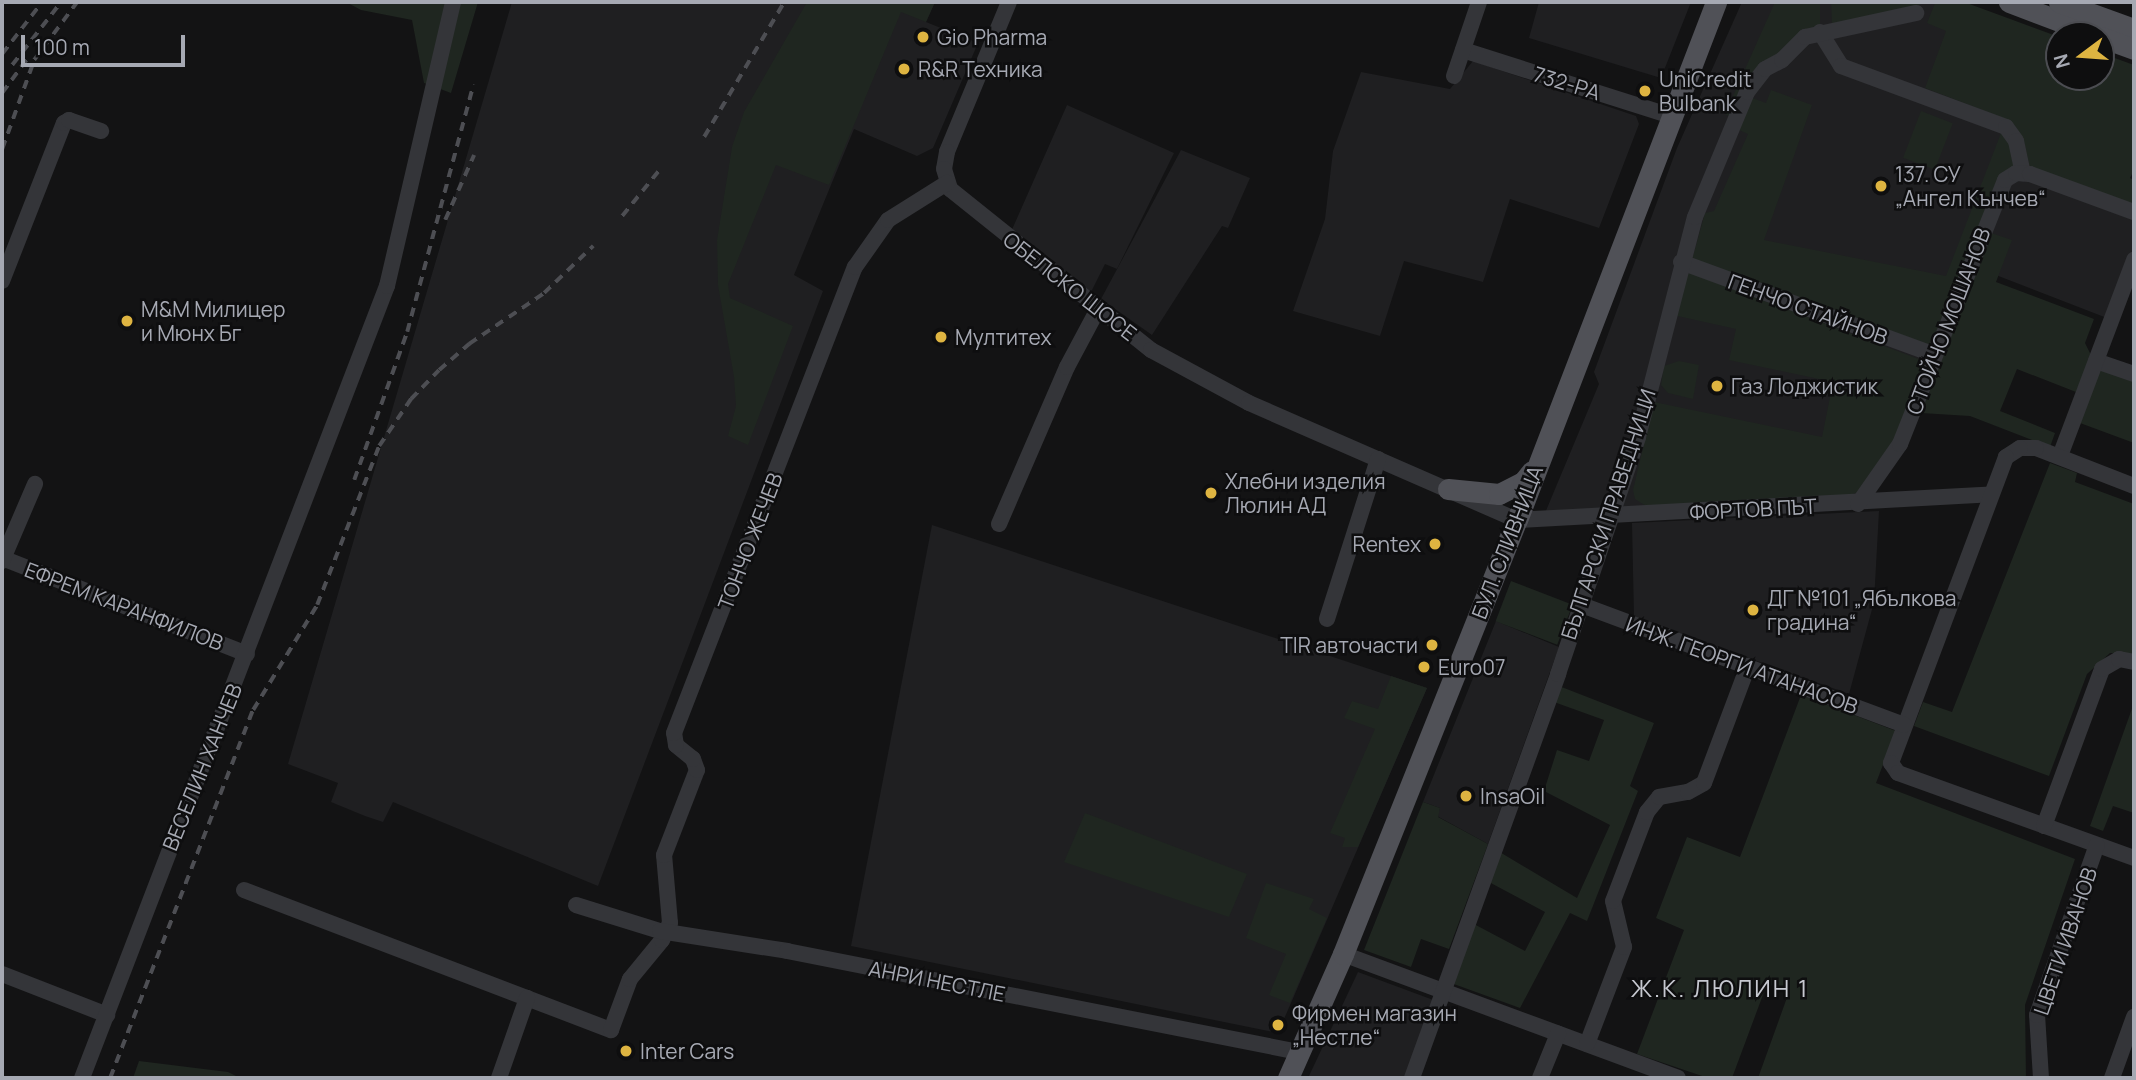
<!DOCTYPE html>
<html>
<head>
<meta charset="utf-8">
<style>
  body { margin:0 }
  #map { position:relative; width:2136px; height:1080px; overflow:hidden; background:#131314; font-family:Manrope,sans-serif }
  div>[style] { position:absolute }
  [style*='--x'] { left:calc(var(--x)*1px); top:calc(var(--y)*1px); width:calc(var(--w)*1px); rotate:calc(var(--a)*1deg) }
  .built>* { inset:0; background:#1f1f21 }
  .green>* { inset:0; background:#1f2620; transform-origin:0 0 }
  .minor>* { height:16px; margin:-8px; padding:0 8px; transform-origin:8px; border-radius:8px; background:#343539 }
  .major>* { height:21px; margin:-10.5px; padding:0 10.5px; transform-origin:10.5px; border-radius:10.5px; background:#505157 }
  .rail>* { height:3.5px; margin-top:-1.75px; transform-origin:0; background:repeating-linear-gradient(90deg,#4d4e53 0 9px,transparent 0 16px) }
  .dots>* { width:19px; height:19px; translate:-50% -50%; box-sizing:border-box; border:4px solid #0e0e0f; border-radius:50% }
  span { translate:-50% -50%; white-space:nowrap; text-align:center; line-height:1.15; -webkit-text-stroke:5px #0e0e0f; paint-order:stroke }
  .poi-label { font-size:21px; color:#a6a9b3 }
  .left { translate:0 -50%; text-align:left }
  .right { translate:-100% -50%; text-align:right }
  .street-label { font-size:21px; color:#a6a9b3 }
  .quarter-label { font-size:24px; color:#c6c8d0; letter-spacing:2px }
  .frame { position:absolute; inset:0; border:4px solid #a6a9b3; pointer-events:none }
  .north { position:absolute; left:2045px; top:21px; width:70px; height:70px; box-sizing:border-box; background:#0e0e0f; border:2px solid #4b4c51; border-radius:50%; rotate:254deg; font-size:19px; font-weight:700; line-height:28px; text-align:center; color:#a6a9b3 }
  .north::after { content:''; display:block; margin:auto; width:24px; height:32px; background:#deb441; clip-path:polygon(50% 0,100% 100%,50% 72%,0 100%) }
  .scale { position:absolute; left:21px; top:35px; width:164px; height:32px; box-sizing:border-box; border:4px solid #a6a9b3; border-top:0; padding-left:9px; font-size:21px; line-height:24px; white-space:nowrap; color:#a6a9b3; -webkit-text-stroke:5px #0e0e0f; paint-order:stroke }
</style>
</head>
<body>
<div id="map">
  <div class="built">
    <i style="clip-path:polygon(512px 2px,935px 2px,926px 22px,978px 43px,933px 148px,917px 156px,854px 129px,794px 275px,823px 291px,598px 886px,393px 802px,383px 822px,365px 816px,331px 802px,338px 783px,288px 764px)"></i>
    <i style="clip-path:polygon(1539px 2px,1691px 2px,1661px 78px,1529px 38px)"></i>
    <i style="clip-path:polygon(1742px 2px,1964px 2px,2059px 77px,2101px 77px,2114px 204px,2134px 212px,2134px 260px,2112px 320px,1970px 265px,1858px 504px,1545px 513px,1599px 384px,1594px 372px,1677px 148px)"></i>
    <i style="clip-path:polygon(1473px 61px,1636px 116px,1639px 124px,1599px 228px,1510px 199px,1483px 282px,1404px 261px,1380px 336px,1293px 311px,1325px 219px,1333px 151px,1361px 72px,1450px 89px)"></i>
    <i style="clip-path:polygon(1067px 105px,1174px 153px,1117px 269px,1105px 264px,1091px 292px,1010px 234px)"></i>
    <i style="clip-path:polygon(1181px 150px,1250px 178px,1228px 228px,1222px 226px,1152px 335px,1101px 299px)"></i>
    <i style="clip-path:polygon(1879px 511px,1874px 602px,1849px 694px,1634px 617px,1632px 523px)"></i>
    <i style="clip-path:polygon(932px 525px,1427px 688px,1278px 1033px,851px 946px)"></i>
    <i style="clip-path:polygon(1496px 621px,1559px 647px,1488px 844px,1437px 816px,1440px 808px,1423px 802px)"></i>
    <i style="clip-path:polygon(1358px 972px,1436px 1001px,1407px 1078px,1308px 1078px)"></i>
  </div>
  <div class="green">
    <i style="clip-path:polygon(346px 2px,478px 2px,451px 93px,424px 83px,412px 20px,361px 10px)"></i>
    <i style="clip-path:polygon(807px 2px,935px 2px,926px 22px,901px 12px,829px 185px,776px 165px,728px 284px,730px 298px,793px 326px,748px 445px,728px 436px,736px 406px,734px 377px,718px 285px,717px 240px,732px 147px,744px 112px)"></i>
    <i style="clip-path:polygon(1775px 2px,1820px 2px,1820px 26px,1804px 31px,1780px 54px,1761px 62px,1731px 117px,1725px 114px)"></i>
    <i style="clip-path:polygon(1831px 2px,1927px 2px,1865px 22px,1832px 24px)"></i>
    <i style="clip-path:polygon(1940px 2px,1964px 2px,2059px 37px,2059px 77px,2101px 77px,2101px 53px,2134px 65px,2134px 170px,2130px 178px,2134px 180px,2134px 206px,2030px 168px,2023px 138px,2011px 121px,1925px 88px,1946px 31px,1927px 23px,1935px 3px)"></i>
    <i style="clip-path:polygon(1771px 90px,1812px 105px,1764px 240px,1946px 276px,2001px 133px,2009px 143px,2014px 168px,1930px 345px,1692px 260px,1705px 213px,1714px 211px,1748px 134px,1737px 129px,1750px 97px,1766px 103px)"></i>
    <i style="left:1921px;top:111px;width:34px;height:50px;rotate:21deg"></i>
    <i style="clip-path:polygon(1991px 233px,2012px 240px,1996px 282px,2094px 319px,2085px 343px,2091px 355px,2076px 392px,2017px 369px,2000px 411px,2055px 433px,2050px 447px,1970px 416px,1921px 413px)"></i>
    <i style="clip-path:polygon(1688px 272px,1921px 360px,1924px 365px,1894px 447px,1863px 490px,1848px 496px,1646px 506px,1635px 499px,1633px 490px,1654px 402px,1822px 437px,1833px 382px,1729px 360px,1736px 329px,1673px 315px)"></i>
    <i style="clip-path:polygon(1679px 361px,1699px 365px,1693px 399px,1668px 393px,1661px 385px,1664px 366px)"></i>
    <i style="clip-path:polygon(2100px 368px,2134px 381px,2134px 443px,2080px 423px)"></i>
    <i style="clip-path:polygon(2050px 463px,2077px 473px,2075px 482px,2134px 504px,2134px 654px,2110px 653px,2087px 674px,2049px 776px,1914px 726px,1923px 702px,1952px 712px)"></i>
    <i style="left:1511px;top:581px;width:66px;height:43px;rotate:21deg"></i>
    <i style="clip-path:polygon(1391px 676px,1427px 688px,1358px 847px,1342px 847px,1345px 838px,1330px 833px,1375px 729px,1344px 718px,1352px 701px,1378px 709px)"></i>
    <i style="clip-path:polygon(1559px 686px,1654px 723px,1630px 786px,1638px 791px,1587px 921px,1570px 913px,1520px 1008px,1451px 983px,1472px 923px,1525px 951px,1545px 912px,1487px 881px,1498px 851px,1577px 898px,1610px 825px,1544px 791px,1557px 750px,1589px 761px,1604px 720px,1554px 702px)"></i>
    <i style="clip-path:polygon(1801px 695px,1896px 731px,1876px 783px,2075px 859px,2025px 1005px,2026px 1078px,1758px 1078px,1789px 992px,1767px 984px,1732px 1078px,1708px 1078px,1637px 1054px,1684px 930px,1656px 918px,1687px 837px,1740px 857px)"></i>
    <i style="clip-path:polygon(2134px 703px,2134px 813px,2113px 806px,2103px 831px,2090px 826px)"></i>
    <i style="clip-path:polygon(1423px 802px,1440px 808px,1438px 817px,1488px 844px,1449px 949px,1421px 939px,1411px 967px,1364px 950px)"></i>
    <i style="clip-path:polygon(1085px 813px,1247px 874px,1229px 917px,1064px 862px)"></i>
    <i style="clip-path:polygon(1266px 883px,1314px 899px,1309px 909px,1327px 918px,1290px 1003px,1269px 995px,1286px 954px,1246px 938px)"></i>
    <i style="clip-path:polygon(139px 1061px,228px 1072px,240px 1078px,133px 1078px)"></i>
  </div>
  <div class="minor">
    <i style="--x:1009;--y:2;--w:162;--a:112.5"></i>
    <i style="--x:947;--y:152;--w:17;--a:100"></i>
    <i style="--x:944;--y:169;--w:21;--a:73"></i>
    <i style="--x:950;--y:189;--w:258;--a:38.7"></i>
    <i style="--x:1151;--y:350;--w:111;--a:28.4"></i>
    <i style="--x:1249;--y:403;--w:292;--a:23.6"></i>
    <i style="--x:1517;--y:520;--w:474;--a:-3.1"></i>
    <i style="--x:1820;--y:32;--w:40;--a:58"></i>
    <i style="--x:1841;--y:66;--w:176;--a:20.3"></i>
    <i style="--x:2006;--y:127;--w:17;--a:54"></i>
    <i style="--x:2016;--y:141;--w:33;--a:78"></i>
    <i style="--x:1463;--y:50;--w:218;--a:17.6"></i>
    <i style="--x:1454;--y:76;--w:78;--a:-71.3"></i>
    <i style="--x:1681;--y:262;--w:270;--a:20.1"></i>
    <i style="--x:2;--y:281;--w:170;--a:-68.6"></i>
    <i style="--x:64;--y:123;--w:6;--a:-31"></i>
    <i style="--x:69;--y:120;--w:34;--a:19"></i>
    <i style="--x:2096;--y:361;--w:40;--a:18.9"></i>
    <i style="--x:2060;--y:456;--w:210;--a:-69.3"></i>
    <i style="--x:2134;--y:486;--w:105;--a:-158.8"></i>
    <i style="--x:2036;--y:448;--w:16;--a:180"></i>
    <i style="--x:2020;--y:448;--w:17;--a:147"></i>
    <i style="--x:2006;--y:457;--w:327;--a:110.6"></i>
    <i style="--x:1891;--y:763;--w:12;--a:55"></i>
    <i style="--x:1898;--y:773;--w:251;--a:19.8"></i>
    <i style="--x:1858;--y:504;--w:73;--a:-55"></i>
    <i style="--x:1900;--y:444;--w:284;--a:-68.3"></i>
    <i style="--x:2005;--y:180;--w:13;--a:-32"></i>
    <i style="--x:2016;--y:173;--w:14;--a:4"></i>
    <i style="--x:2030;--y:174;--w:111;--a:20.1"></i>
    <i style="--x:999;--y:524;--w:171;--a:-66.6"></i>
    <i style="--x:1067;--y:367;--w:66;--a:-61.9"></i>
    <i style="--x:2;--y:558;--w:263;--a:21.4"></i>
    <i style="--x:2;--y:561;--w:84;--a:-66.8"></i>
    <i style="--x:1579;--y:604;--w:347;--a:20.4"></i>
    <i style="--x:1327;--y:619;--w:168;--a:-72.3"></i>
    <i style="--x:2044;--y:826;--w:167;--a:-69.7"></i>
    <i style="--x:2102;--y:669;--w:20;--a:-30"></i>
    <i style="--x:2119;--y:659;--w:15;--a:11"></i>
    <i style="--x:244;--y:890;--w:393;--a:20.9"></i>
    <i style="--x:611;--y:1030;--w:54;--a:-69.6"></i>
    <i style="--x:630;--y:979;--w:50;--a:-50.6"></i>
    <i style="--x:662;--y:940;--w:19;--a:-65"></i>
    <i style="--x:670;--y:923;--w:68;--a:-95"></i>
    <i style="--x:664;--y:855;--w:91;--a:-68.8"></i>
    <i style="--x:697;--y:770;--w:12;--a:-110"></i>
    <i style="--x:693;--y:759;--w:22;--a:-141"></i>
    <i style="--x:676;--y:745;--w:12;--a:-99"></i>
    <i style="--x:674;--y:733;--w:500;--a:-68.8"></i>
    <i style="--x:855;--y:267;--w:57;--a:-54.9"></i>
    <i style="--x:888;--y:220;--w:70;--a:-32.1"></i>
    <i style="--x:576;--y:905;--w:88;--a:17.2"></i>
    <i style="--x:660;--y:931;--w:129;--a:8.9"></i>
    <i style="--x:787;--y:951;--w:522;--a:11.16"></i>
    <i style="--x:1343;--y:954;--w:357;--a:20.3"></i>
    <i style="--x:2;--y:974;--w:113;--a:21.3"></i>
    <i style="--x:1587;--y:1044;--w:104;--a:-69.1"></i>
    <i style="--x:1624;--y:947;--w:47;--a:-103.4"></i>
    <i style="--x:1613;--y:901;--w:95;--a:-69.1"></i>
    <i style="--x:1647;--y:812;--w:19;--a:-51"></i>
    <i style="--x:1659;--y:797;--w:29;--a:-10"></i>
    <i style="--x:1688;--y:792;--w:18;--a:-29"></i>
    <i style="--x:1704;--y:783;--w:125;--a:-69.4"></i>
    <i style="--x:82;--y:1078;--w:849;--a:-68.94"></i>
    <i style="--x:387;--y:286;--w:292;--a:-76.9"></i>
    <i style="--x:499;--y:1078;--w:85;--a:-70.7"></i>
    <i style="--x:1412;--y:1078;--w:430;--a:-70.1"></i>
    <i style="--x:1558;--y:674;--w:250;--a:-71.3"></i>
    <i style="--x:1638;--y:437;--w:227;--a:-75.5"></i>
    <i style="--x:1695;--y:217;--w:135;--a:-67.4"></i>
    <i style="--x:1747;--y:92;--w:29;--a:-52"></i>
    <i style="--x:1765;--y:69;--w:19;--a:-28"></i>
    <i style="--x:1782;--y:60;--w:33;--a:-45"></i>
    <i style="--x:1805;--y:37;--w:114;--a:-12.2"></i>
    <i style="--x:1540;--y:1078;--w:48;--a:-67.8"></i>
    <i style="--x:2041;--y:1078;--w:63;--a:-93.6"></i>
    <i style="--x:2037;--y:1015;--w:180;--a:-70.6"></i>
    <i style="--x:2112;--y:1078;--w:65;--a:-70.2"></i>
  </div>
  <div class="major">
    <i style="--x:2009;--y:2;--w:94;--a:20.6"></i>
    <i style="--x:2059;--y:2;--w:80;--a:19.8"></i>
    <i style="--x:2101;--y:37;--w:35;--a:20"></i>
    <i style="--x:1448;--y:489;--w:51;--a:5.6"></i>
    <i style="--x:1499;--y:494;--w:27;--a:-27"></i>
    <i style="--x:1523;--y:482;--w:14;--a:-51"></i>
    <i style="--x:1288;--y:1078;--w:136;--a:-66.1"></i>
    <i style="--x:1343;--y:954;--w:468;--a:-68.2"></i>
    <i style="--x:1517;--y:520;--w:555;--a:-68.98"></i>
  </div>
  <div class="rail">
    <i style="--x:2;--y:54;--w:66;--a:-52.4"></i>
    <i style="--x:12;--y:65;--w:80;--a:-52.1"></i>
    <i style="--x:2;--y:93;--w:42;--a:-53.7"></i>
    <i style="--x:704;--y:137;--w:157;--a:-59.3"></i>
    <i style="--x:2;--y:149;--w:95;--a:-70.2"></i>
    <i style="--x:34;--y:60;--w:72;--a:-53.4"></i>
    <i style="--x:622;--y:216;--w:62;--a:-50.9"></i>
    <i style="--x:445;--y:220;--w:71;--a:-66"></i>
    <i style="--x:354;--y:480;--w:157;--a:-70.3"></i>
    <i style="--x:407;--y:332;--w:256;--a:-75"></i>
    <i style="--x:110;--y:1078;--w:395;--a:-68.8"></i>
    <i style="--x:253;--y:710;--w:123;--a:-58.6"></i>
    <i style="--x:317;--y:605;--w:171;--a:-68.7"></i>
    <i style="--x:379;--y:446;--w:57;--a:-55.8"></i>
    <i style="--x:411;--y:399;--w:40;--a:-46"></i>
    <i style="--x:439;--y:370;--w:40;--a:-41"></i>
    <i style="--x:469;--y:344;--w:91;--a:-34.2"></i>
    <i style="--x:544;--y:293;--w:68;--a:-43.8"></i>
  </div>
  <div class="dots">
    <i style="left:923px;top:37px;background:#deb441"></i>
    <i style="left:904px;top:69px;background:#deb441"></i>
    <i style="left:1645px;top:91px;background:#deb441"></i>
    <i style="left:1881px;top:186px;background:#deb441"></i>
    <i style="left:127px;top:321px;background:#deb441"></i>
    <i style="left:941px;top:337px;background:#deb441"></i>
    <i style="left:1717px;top:386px;background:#deb441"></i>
    <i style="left:1211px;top:493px;background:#deb441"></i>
    <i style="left:1435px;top:544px;background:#deb441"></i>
    <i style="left:1753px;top:610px;background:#deb441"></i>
    <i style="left:1432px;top:645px;background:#deb441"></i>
    <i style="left:1424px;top:667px;background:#deb441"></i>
    <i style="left:1466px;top:796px;background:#deb441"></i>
    <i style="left:1278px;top:1025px;background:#deb441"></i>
    <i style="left:626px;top:1051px;background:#deb441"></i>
  </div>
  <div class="poi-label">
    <span class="left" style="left:937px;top:37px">Gio Pharma</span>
    <span class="left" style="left:918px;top:69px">R&amp;R Техника</span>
    <span class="left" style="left:1659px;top:91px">UniCredit<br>Bulbank</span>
    <span class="left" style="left:1895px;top:186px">137. СУ<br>„Ангел Кънчев“</span>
    <span class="left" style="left:141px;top:321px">М&amp;M Mилицер<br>и Мюнх Бг</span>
    <span class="left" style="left:955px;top:337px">Мултитех</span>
    <span class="left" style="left:1731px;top:386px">Газ Лоджистик</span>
    <span class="left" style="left:1225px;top:493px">Хлебни изделия<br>Люлин АД</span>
    <span class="right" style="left:1421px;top:544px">Rentex</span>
    <span class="left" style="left:1767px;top:610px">ДГ №101 „Ябълкова<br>градина“</span>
    <span class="right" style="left:1418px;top:645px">TIR авточасти</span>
    <span class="left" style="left:1438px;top:667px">Euro07</span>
    <span class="left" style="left:1480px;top:796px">InsaOil</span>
    <span class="left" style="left:1292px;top:1025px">Фирмен магазин<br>„Нестле“</span>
    <span class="left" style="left:640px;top:1051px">Inter Cars</span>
  </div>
  <div class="street-label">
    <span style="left:1567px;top:83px;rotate:17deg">732-РА</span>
    <span style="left:1070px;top:286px;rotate:38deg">ОБЕЛСКО ШОСЕ</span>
    <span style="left:1808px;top:309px;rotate:20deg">ГЕНЧО СТАЙНОВ</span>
    <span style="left:1948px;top:321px;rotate:-69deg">СТОЙЧО МОШАНОВ</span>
    <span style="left:1753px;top:509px;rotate:-3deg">ФОРТОВ ПЪТ</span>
    <span style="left:1608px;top:514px;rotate:-72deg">БЪЛГАРСКИ ПРАВЕДНИЦИ</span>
    <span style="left:750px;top:541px;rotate:-69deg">ТОНЧО ЖЕЧЕВ</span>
    <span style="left:1507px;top:542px;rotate:-69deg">БУЛ. СЛИВНИЦА</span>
    <span style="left:124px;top:606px;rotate:21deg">ЕФРЕМ КАРАНФИЛОВ</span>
    <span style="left:1742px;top:665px;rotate:20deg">ИНЖ. ГЕОРГИ АТАНАСОВ</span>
    <span style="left:202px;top:767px;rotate:-68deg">ВЕСЕЛИН ХАНЧЕВ</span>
    <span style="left:2065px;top:941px;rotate:-71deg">ЦВЕТИ ИВАНОВ</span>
    <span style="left:937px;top:981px;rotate:11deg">АНРИ НЕСТЛЕ</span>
  </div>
  <div class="quarter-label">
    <span style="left:1720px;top:988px">Ж.К. ЛЮЛИН 1</span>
  </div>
  <div class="frame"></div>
  <div class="north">N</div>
  <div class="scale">100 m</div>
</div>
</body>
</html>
